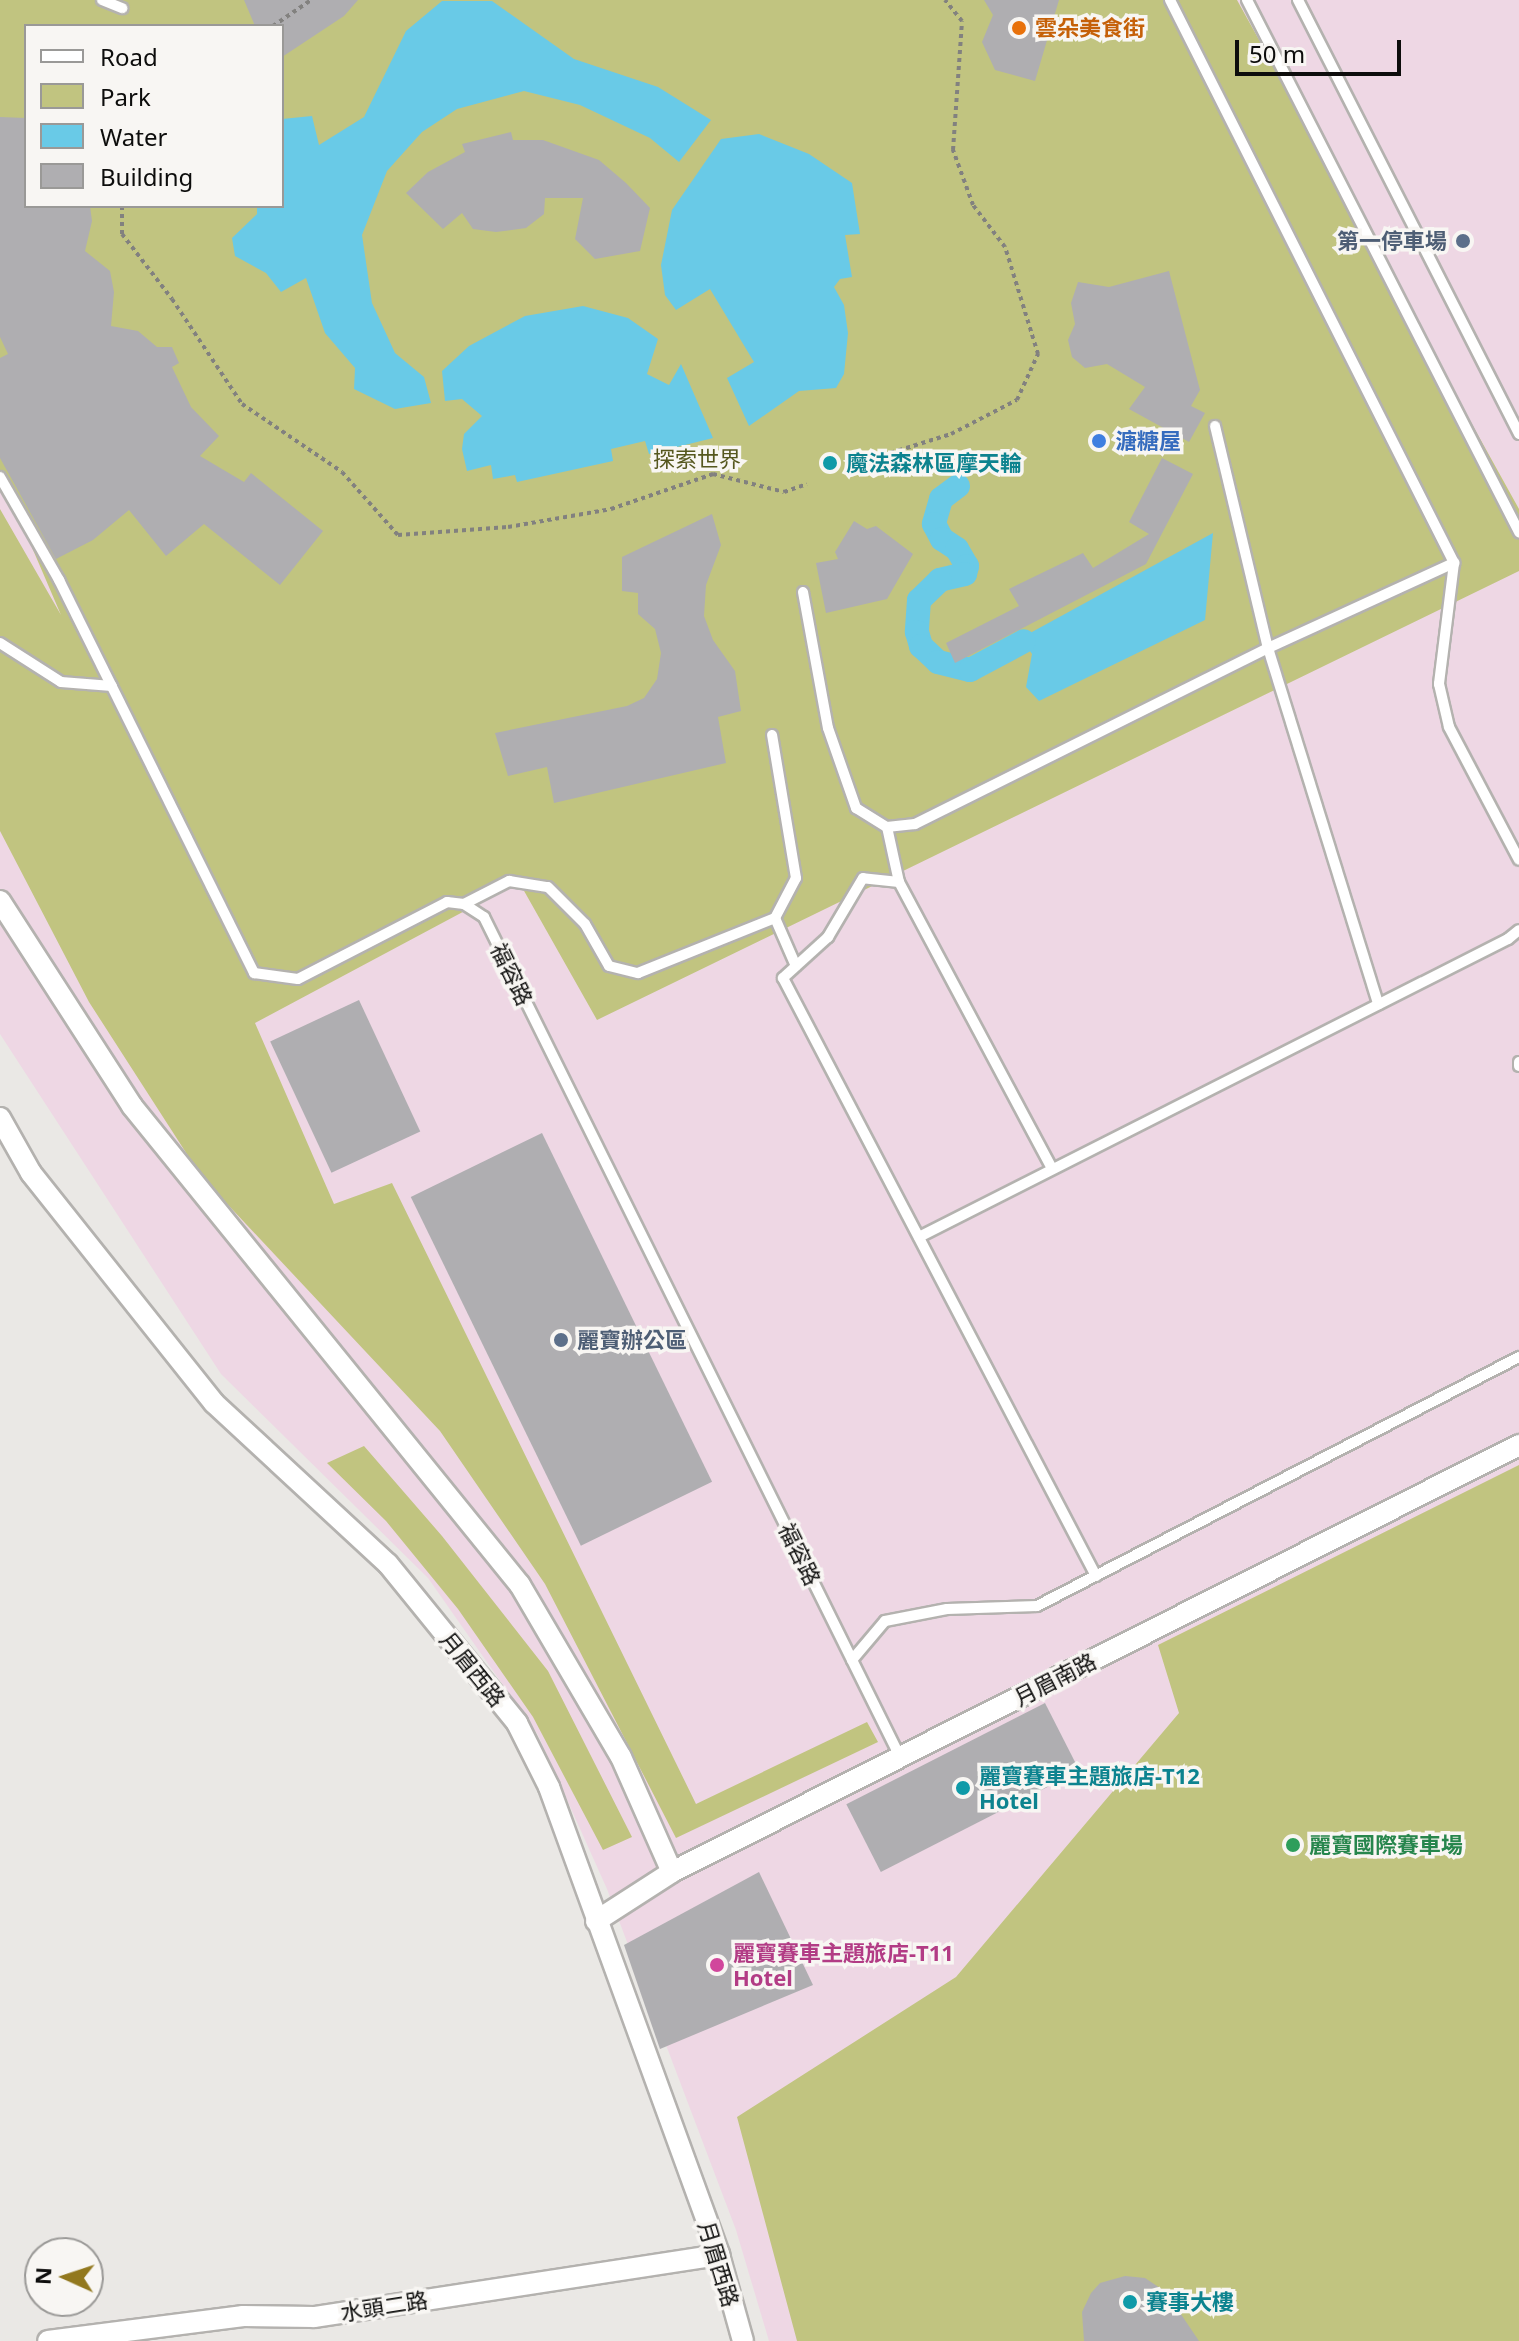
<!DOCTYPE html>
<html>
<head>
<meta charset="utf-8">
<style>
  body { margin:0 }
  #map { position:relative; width:1519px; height:2341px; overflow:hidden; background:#eae8e5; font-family:"Noto Sans","Noto Sans TC",sans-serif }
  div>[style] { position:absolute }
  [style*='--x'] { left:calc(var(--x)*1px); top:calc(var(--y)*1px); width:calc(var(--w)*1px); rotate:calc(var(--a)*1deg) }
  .commercial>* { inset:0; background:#eed7e4 }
  .green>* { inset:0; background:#c1c480 }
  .water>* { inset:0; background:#69cae7 }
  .canal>* { height:24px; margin:-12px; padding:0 12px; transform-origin:12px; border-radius:12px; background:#69cae7 }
  .building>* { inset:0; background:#afaeb1; transform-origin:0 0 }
  .path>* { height:4px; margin-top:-2px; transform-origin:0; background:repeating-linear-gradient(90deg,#82817f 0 4px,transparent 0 8px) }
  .roads { filter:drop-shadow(2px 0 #b4b2af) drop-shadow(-2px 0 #b4b2af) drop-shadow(0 2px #b4b2af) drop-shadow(0 -2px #b4b2af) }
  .lane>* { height:10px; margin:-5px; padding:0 5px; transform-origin:5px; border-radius:5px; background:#fff }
  .street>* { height:20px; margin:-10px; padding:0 10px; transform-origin:10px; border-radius:10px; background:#fff }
  .dots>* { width:22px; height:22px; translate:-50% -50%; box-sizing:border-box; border:4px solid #f8f6f3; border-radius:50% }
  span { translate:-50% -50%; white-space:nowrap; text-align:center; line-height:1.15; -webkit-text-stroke:7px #f8f6f3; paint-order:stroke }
  .food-label { font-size:22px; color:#c56008; font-weight:700 }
  .left { translate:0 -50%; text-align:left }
  .service-label { font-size:22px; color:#4e5e75; font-weight:700 }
  .right { translate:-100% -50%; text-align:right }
  .shop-label { font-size:22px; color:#366cbe; font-weight:700 }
  .park-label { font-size:22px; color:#55571e }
  .culture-label { font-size:22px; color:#0d838f; font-weight:700 }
  .street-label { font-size:22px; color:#0d0d0c }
  .leisure-label { font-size:22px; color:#27864d; font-weight:700 }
  .hotel-label { font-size:22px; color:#b23c85; font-weight:700 }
  .legend { position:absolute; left:24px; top:24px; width:260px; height:184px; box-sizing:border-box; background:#f8f6f3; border:2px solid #9a9997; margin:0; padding:10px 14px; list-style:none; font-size:24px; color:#0d0d0c }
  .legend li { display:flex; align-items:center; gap:16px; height:40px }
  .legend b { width:40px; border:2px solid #9a9997 }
  .north { position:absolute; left:24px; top:2237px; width:80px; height:80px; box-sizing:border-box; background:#f8f6f3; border:2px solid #9a9997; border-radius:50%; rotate:273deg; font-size:22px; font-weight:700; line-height:32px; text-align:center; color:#0d0d0c }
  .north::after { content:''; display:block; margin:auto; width:28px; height:36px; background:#92781e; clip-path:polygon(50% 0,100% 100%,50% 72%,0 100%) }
  .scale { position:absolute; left:1235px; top:40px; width:166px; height:36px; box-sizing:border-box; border:4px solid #0d0d0c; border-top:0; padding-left:10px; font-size:24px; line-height:28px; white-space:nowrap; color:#0d0d0c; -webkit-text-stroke:6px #f8f6f3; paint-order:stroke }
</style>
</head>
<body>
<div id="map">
  <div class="commercial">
    <i style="clip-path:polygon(evenodd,0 0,1519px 0,1519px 2341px,769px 2341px,736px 2230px,607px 1889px,538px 1735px,428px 1578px,221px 1374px,0 1034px,0 0,26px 26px,282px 26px,282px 206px,26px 206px,26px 26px)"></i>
  </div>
  <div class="green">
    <i style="clip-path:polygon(evenodd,0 0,1237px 0,1519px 509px,1519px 571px,597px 1020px,519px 882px,255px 1023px,334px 1204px,392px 1183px,696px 1804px,867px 1722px,878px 1742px,676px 1838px,545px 1584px,440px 1431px,201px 1176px,89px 1002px,0 831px,0 509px,61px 615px,0 473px,0 0,26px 26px,282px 26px,282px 206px,26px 206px,26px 26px)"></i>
    <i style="clip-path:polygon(364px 1446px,442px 1536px,548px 1671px,632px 1837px,603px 1850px,533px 1717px,458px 1609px,386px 1521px,327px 1463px)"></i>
    <i style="clip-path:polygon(1519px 1465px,1519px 2341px,797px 2341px,737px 2117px,956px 1977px,1179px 1713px,1158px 1645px)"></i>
  </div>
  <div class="water">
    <i style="clip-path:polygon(442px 1px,492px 1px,574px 59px,658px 87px,711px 120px,679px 162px,650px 138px,580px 105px,524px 91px,457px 109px,422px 132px,387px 171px,362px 235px,372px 303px,395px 353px,424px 377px,431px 403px,395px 409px,354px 389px,355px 368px,325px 333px,306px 278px,281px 292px,266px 273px,235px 256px,232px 238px,257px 214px,257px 206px,282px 206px,282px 119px,312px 116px,319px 145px,364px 117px,406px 31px)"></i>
    <i style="clip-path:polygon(759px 134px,809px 154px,852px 183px,860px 234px,845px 235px,852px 277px,840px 279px,834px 287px,844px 305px,848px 333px,844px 374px,836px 388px,799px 391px,749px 426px,727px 378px,754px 362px,710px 289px,676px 310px,665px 295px,661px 265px,672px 210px,721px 139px)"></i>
    <i style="clip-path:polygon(583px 306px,628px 318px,658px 339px,647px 374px,669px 385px,681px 364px,713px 438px,649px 454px,645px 441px,611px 449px,613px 461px,517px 482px,515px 475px,493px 479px,491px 465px,467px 471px,462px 449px,464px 434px,482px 416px,462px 399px,445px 401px,442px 371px,469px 346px,525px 316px)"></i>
    <i style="clip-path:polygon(1213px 533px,1205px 620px,1039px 701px,1026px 687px,1032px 654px,1021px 638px)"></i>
  </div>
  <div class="canal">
    <i style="--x:958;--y:486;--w:21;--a:143"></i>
    <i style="--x:941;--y:499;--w:26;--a:106"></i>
    <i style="--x:934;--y:524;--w:17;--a:62"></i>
    <i style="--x:942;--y:539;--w:18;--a:34"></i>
    <i style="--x:957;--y:549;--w:20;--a:60"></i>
    <i style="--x:967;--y:566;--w:8;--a:104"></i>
    <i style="--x:965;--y:574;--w:26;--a:167"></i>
    <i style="--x:940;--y:580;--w:29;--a:136"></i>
    <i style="--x:919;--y:600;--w:32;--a:94"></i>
    <i style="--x:917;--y:632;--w:15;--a:74"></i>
    <i style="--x:921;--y:646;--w:23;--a:43"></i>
    <i style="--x:938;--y:662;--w:33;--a:14"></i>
    <i style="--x:970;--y:670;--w:61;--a:-28.2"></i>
  </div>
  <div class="building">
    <i style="clip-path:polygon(244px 0,358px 0,344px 16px,282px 57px,282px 26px,255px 26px)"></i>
    <i style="clip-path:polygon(984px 0,1059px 0,1035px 81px,995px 70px,982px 42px,993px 15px)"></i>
    <i style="clip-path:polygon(0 117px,26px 118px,26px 206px,90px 206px,92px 221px,85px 251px,110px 271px,114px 292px,111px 326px,138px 331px,157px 347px,172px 347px,179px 363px,172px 367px,191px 407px,219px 436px,200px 456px,244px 482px,251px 473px,323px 531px,280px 585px,204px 524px,166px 556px,129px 510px,93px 540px,56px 559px,0 458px,0 358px,8px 354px,0 337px)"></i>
    <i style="clip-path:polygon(511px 132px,513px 140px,543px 140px,599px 160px,626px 183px,650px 208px,640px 251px,595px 259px,575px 239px,583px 198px,545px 198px,544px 214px,526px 228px,496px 232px,473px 229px,462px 213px,443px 229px,406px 193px,428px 172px,465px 152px,462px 144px)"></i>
    <i style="clip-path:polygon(1169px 271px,1200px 390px,1191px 406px,1205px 413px,1189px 442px,1129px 409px,1145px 387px,1107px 364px,1085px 368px,1072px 357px,1068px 340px,1075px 324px,1071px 303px,1078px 282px,1109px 287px)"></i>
    <i style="clip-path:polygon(1162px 458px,1193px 474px,1146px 564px,955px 663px,946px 643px,1019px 606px,1009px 589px,1083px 553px,1093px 568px,1149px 534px,1129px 522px)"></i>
    <i style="clip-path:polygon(712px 514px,721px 545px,706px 585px,704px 616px,713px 640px,735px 671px,741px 711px,718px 717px,726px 763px,554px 803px,547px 767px,508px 776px,495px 733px,627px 706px,644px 698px,657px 679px,661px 653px,655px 629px,638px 614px,638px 593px,622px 591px,622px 557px)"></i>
    <i style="clip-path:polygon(854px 521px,867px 529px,876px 526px,913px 554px,887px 599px,826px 613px,816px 563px,838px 559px,835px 552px)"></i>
    <i style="left:359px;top:1000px;width:145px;height:98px;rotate:65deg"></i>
    <i style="left:542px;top:1133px;width:388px;height:146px;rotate:64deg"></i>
    <i style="left:1045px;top:1703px;width:76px;height:223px;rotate:63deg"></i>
    <i style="clip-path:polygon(759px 1872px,813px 1985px,660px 2049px,624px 1945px)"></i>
    <i style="clip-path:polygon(1125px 2276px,1145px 2278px,1166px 2292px,1199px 2341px,1084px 2341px,1082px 2312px,1091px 2293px,1100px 2283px)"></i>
  </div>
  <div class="path">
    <i style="--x:273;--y:26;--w:46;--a:-34.4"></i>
    <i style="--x:122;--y:206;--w:28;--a:90"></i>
    <i style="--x:122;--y:234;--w:82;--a:52.4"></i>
    <i style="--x:172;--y:299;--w:126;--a:56.3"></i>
    <i style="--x:242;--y:404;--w:121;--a:34.2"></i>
    <i style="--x:342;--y:472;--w:84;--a:48.4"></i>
    <i style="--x:398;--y:535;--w:110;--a:-4.2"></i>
    <i style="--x:508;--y:527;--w:105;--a:-9.9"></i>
    <i style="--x:611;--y:509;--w:108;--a:-18.9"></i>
    <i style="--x:713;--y:474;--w:73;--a:14.2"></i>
    <i style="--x:784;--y:492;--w:24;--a:-19"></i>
    <i style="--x:868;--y:460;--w:87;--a:-17.4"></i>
    <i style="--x:951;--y:434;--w:74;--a:-27.3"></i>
    <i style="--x:1017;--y:400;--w:51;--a:-65.5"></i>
    <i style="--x:1038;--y:354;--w:112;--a:-107.1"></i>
    <i style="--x:1005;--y:247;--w:53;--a:-127.3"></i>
    <i style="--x:973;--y:205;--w:59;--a:-110"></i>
    <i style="--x:953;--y:150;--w:129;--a:-86"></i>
    <i style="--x:962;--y:21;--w:27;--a:-129"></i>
  </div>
  <div class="roads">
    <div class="lane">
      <i style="--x:102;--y:0;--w:22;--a:22"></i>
      <i style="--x:1170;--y:0;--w:631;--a:63.23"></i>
      <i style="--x:1454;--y:563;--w:122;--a:97.1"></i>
      <i style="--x:1439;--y:684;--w:44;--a:76.9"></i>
      <i style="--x:1449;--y:727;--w:150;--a:62.2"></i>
      <i style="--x:1247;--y:0;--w:598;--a:62.92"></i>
      <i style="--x:1298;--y:0;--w:487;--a:63"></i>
      <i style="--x:1215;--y:426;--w:228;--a:76.6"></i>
      <i style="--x:1268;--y:648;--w:373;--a:72.8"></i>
      <i style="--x:0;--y:477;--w:119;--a:60.2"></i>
      <i style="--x:59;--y:580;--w:439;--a:63.6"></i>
      <i style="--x:254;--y:973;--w:44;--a:7.8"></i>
      <i style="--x:298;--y:979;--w:168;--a:-27.3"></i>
      <i style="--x:447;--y:902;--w:17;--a:7"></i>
      <i style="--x:464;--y:904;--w:24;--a:33"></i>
      <i style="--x:484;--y:917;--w:937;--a:63.65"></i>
      <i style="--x:803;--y:592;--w:138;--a:79.6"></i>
      <i style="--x:828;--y:728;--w:85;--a:70.7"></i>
      <i style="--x:856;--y:808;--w:36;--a:32"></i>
      <i style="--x:887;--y:827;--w:28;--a:-6"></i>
      <i style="--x:915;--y:824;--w:394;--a:-26.5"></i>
      <i style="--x:1268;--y:648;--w:205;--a:-24.6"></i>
      <i style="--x:0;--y:643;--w:72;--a:32.6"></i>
      <i style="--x:61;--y:682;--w:51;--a:4.5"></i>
      <i style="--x:887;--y:827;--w:56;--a:77.7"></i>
      <i style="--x:899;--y:882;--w:36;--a:-174"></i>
      <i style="--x:863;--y:878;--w:69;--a:120.7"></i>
      <i style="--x:828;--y:937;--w:61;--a:137.7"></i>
      <i style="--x:783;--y:978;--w:675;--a:62.37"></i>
      <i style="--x:899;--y:882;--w:325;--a:61.9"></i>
      <i style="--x:464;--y:904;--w:51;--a:-27.1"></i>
      <i style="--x:509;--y:881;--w:39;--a:9"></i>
      <i style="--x:548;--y:887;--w:52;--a:45"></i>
      <i style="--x:585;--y:924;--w:48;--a:60.3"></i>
      <i style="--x:609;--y:966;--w:30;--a:14"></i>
      <i style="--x:638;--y:973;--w:148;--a:-21.9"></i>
      <i style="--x:775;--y:918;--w:45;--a:-62.3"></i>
      <i style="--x:796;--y:878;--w:145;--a:-99.5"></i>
      <i style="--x:775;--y:918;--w:52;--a:66.4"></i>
      <i style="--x:1519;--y:1062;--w:4;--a:90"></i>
      <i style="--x:919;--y:1237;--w:660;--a:-26.84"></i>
      <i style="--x:1508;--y:939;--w:14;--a:-39"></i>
      <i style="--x:852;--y:1660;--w:51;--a:-49.8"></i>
      <i style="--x:885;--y:1621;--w:63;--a:-11"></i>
      <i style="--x:947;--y:1609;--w:90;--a:-1.9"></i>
      <i style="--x:1037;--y:1606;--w:543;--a:-27.32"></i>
    </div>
    <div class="street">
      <i style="--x:0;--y:901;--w:244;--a:57.2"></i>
      <i style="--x:132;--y:1106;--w:616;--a:50.99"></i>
      <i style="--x:520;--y:1585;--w:199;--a:59.6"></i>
      <i style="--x:621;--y:1757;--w:126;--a:66.1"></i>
      <i style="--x:0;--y:1118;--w:63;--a:60.6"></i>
      <i style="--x:31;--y:1173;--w:294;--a:51.5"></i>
      <i style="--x:214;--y:1403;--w:237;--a:42.8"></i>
      <i style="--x:388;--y:1564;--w:205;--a:50.9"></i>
      <i style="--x:517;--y:1723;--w:72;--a:63.4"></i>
      <i style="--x:549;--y:1787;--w:498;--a:70"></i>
      <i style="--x:719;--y:2255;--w:89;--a:74.4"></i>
      <i style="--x:596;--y:1921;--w:90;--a:-32.8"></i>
      <i style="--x:672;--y:1872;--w:949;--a:-26.75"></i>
      <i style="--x:48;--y:2341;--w:197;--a:-7.3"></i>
      <i style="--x:243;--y:2316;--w:71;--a:0.8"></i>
      <i style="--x:314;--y:2317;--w:410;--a:-8.7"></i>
    </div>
  </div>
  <div class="dots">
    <i style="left:1019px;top:28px;background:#e8710a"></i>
    <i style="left:1463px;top:241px;background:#5c6f8a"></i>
    <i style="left:1099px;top:441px;background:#3f7fe0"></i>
    <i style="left:830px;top:463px;background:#0f9aa8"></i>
    <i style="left:561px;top:1340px;background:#5c6f8a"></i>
    <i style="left:963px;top:1788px;background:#0f9aa8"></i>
    <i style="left:1293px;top:1845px;background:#2e9e5b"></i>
    <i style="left:717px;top:1965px;background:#d1479c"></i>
    <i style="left:1130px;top:2302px;background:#0f9aa8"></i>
  </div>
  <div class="food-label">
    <span class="left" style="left:1035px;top:28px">雲朵美食街</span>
  </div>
  <div class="service-label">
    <span class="right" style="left:1447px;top:241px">第一停車場</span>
    <span class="left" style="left:577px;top:1340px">麗寶辦公區</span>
  </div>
  <div class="shop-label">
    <span class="left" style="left:1115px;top:441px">溏糖屋</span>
  </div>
  <div class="park-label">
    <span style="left:697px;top:459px">探索世界</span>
  </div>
  <div class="culture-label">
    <span class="left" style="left:846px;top:463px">魔法森林區摩天輪</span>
    <span class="left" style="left:979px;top:1788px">麗寶賽車主題旅店-T12<br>Hotel</span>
    <span class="left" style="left:1146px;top:2302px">賽事大樓</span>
  </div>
  <div class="street-label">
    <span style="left:512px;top:974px;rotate:64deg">福容路</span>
    <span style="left:800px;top:1554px;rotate:64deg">福容路</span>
    <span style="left:473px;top:1669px;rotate:51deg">月眉西路</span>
    <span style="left:1055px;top:1679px;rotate:-27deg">月眉南路</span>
    <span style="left:719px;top:2264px;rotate:73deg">月眉西路</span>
    <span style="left:384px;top:2306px;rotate:-9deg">水頭二路</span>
  </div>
  <div class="leisure-label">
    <span class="left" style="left:1309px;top:1845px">麗寶國際賽車場</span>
  </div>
  <div class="hotel-label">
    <span class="left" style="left:733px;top:1965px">麗寶賽車主題旅店-T11<br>Hotel</span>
  </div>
  <ul class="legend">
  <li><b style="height:10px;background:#fff"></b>Road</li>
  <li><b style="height:22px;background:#c1c480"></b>Park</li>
  <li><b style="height:22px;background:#69cae7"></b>Water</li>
  <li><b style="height:22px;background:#afaeb1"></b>Building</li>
  </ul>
  <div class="north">N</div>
  <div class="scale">50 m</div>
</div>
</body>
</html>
